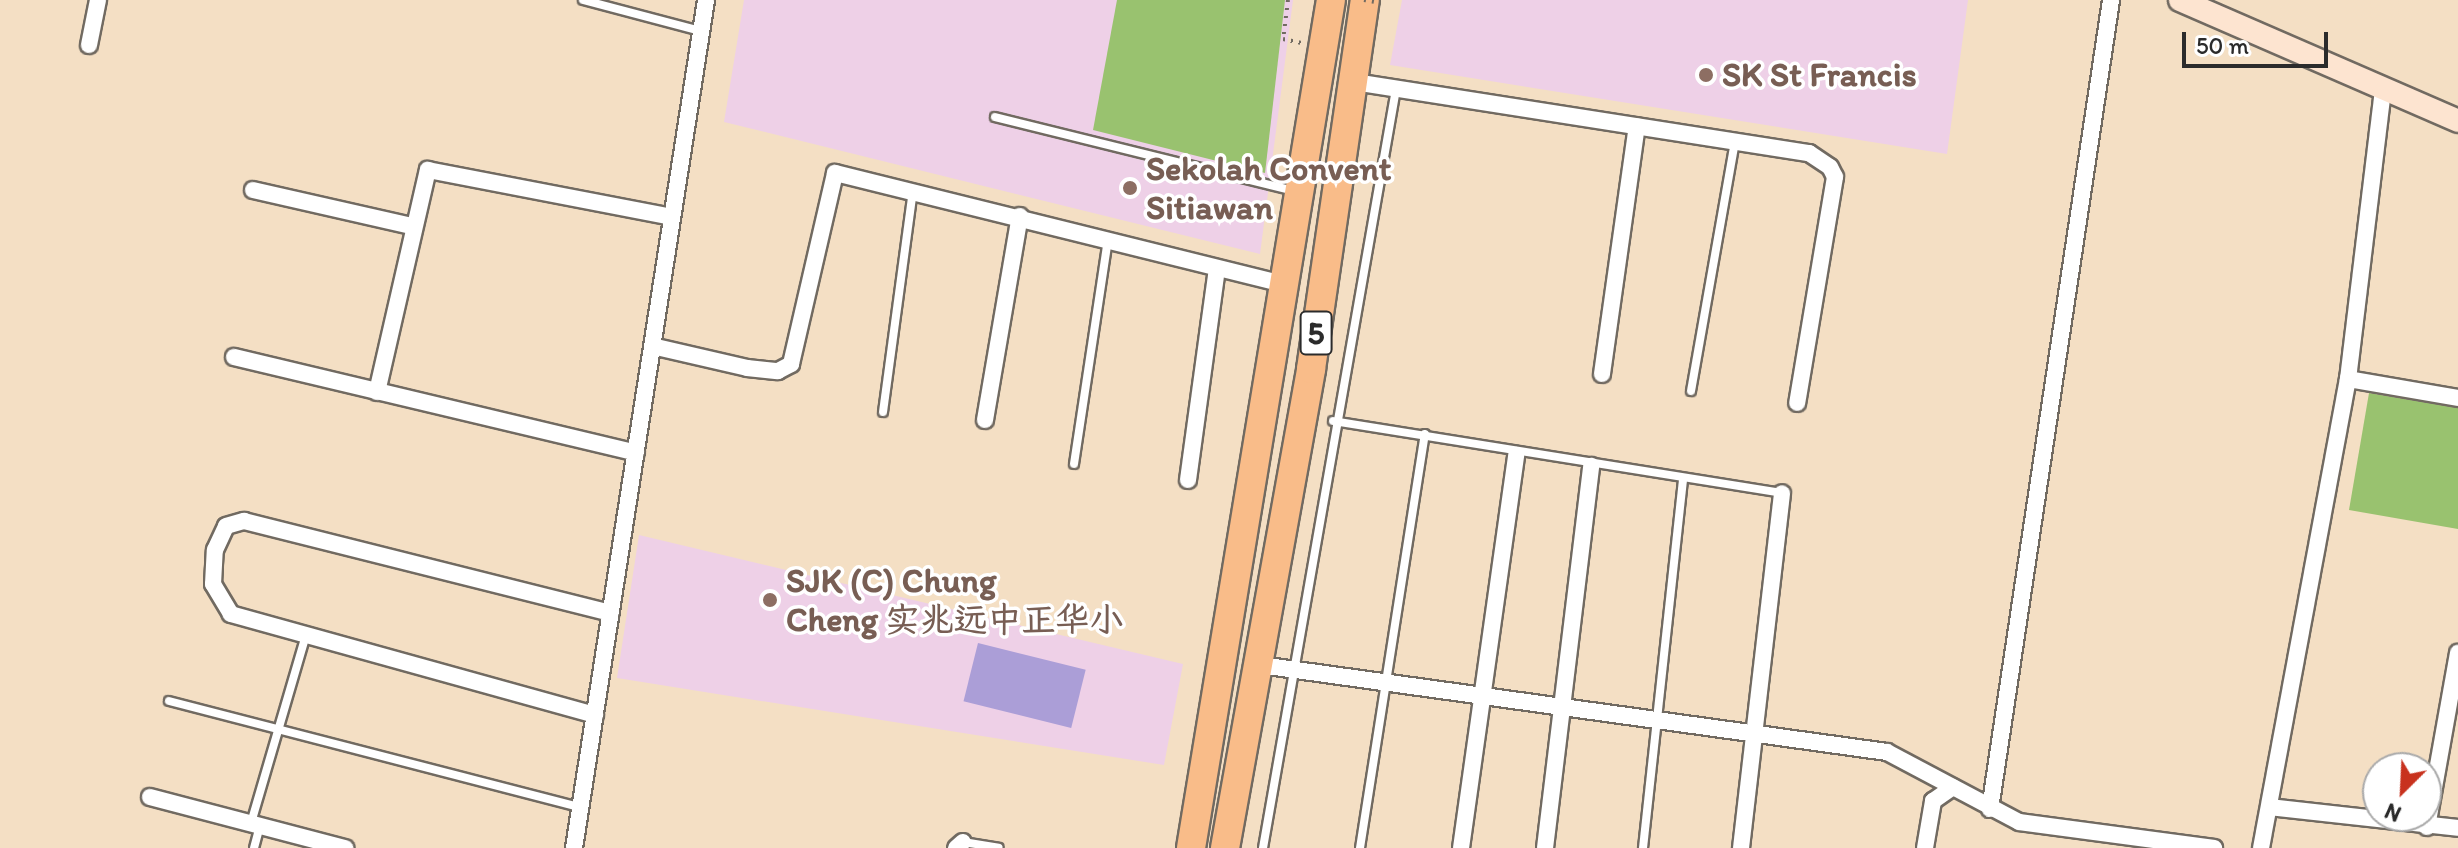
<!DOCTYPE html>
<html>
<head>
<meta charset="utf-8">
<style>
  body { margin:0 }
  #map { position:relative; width:2458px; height:848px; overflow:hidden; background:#f4dfc4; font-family:Itim,"LXGW WenKai TC",sans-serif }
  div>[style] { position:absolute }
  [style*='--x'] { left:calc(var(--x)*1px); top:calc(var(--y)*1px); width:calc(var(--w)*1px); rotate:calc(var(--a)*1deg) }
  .built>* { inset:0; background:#eed0e7 }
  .green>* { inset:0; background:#99c26f }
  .building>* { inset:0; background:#ab9ed7; transform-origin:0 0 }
  .path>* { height:4px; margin-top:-2px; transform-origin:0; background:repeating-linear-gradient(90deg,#716a61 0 2px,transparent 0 8px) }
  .roads { filter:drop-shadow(2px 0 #716a61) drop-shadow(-2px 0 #716a61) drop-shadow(0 2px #716a61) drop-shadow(0 -2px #716a61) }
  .lane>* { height:8px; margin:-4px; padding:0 4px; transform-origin:4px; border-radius:4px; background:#fff }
  .street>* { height:16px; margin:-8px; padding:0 8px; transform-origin:8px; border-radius:8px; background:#fff }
  .secondary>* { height:22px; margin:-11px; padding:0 11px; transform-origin:11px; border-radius:11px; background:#fde4d0 }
  .highway>* { height:28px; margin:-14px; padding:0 14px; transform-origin:14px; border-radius:14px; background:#f9bc89 }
  .path-bridge>* { height:4px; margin-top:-2px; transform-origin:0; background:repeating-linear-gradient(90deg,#716a61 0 2px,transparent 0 8px) }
  .dots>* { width:22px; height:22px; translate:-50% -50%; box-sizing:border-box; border:4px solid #fff; border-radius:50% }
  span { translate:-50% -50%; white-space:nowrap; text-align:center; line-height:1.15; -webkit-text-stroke:7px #fff; paint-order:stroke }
  .shield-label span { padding:2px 6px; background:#fff; border:2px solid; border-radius:6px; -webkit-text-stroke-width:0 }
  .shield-label { font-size:32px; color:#2b2b2b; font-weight:700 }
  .education-label { font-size:34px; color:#785e54; font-weight:700 }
  .left { translate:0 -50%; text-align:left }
  .north { position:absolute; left:2362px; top:752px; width:80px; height:80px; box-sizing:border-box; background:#fff; border:2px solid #aaa; border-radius:50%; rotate:204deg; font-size:22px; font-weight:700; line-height:32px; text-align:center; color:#2b2b2b }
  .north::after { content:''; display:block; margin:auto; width:28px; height:36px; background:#c8321e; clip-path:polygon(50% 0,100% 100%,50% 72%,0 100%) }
  .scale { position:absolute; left:2182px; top:32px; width:146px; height:36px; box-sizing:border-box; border:4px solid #2b2b2b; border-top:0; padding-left:10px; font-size:24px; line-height:28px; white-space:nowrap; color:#2b2b2b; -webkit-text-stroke:6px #fff; paint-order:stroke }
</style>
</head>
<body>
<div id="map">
  <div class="built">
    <i style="clip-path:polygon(744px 0,1293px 0,1260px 254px,724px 122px)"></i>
    <i style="clip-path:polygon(1402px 0,1968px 0,1947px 154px,1390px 65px)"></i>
    <i style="clip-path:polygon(639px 535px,1183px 664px,1164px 765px,617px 678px)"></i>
  </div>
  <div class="green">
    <i style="clip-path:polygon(1117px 0,1285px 0,1265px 173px,1093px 130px)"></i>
    <i style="clip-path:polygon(2369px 393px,2458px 408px,2458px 529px,2349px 510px)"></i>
  </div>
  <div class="building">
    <i style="left:978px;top:643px;width:111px;height:60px;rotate:14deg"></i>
  </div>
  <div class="path">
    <i style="--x:1288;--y:0;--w:39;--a:97"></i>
    <i style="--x:1283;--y:39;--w:19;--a:12"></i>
  </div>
  <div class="roads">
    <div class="lane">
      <i style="--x:583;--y:0;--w:121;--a:14.8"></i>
      <i style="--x:995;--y:117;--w:309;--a:13.9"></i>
      <i style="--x:1691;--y:391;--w:254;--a:-80"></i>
      <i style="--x:883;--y:412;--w:223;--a:-82.3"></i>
      <i style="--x:1333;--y:421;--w:455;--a:9.1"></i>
      <i style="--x:1074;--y:464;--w:227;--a:-81.4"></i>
      <i style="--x:169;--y:701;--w:424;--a:14.5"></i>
      <i style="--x:251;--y:823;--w:199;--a:-73.7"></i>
      <i style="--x:963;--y:842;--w:36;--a:9"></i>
      <i style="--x:254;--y:848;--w:23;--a:-75"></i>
      <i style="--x:1263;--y:848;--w:771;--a:-80.06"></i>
      <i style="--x:1360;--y:848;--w:419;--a:-81.1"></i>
      <i style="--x:1643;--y:848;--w:371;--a:-83.8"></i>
    </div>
    <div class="street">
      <i style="--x:89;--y:45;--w:46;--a:-78.7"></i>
      <i style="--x:1348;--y:81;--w:467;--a:8.9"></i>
      <i style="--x:1809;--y:153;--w:25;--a:34"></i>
      <i style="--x:1830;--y:167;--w:11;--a:63"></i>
      <i style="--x:1835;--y:177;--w:229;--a:99.5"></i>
      <i style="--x:253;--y:190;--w:163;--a:12.8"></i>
      <i style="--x:652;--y:346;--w:98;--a:13"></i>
      <i style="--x:747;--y:368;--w:31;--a:6"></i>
      <i style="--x:778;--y:371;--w:15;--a:-28"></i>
      <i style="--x:791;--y:364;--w:196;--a:-77"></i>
      <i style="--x:835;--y:173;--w:462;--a:13.9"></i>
      <i style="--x:234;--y:357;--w:413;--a:13.4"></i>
      <i style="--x:1602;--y:374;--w:250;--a:-82"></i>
      <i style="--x:2348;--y:379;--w:112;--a:9.8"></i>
      <i style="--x:377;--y:392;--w:228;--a:-77.1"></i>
      <i style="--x:428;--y:170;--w:248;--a:10.9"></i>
      <i style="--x:985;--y:420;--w:207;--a:-80.3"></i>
      <i style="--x:1188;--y:480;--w:213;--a:-82.2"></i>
      <i style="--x:1260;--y:665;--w:633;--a:7.9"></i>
      <i style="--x:1887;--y:752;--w:149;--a:27.9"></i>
      <i style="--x:2019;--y:822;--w:197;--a:7.6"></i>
      <i style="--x:595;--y:715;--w:378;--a:-164.5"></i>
      <i style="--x:231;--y:614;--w:35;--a:-121"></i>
      <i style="--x:213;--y:584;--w:34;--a:-87"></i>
      <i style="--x:215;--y:550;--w:26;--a:-65"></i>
      <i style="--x:226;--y:526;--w:19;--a:-16"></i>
      <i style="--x:244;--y:521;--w:378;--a:14.1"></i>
      <i style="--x:150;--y:797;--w:202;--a:14.7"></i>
      <i style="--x:2269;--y:807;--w:190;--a:6.3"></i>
      <i style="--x:1990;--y:809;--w:818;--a:-81.49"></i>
      <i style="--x:2427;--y:827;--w:177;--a:-79.9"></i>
      <i style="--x:574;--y:848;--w:858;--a:-81.15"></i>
      <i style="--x:956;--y:848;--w:9;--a:-41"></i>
      <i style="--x:1461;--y:848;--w:397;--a:-82"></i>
      <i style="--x:1545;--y:848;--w:385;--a:-83.1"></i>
      <i style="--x:1741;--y:848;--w:357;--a:-83.4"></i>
      <i style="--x:1925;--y:848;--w:48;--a:-80.3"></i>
      <i style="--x:1933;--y:801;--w:24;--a:-35"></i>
      <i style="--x:2261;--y:848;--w:477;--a:-79.5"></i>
      <i style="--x:2348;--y:379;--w:293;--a:-83.1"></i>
    </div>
    <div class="secondary">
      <i style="--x:2180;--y:0;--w:303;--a:23.5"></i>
    </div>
    <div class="highway">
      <i style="--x:1191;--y:848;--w:859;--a:-80.63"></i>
      <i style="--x:1225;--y:848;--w:487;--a:-79.8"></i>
      <i style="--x:1311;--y:369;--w:373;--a:-81.7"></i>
    </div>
  </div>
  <div class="path-bridge">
    <i style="--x:1364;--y:0;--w:17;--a:10"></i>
  </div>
  <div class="dots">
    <i style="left:1706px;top:75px;background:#8d6e63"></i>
    <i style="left:1130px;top:188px;background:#8d6e63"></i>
    <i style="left:770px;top:600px;background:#8d6e63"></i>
  </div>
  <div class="shield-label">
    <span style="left:1316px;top:333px">5</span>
  </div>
  <div class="education-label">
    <span class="left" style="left:1722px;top:75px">SK St Francis</span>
    <span class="left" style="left:1146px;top:188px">Sekolah Convent<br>Sitiawan</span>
    <span class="left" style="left:786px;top:600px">SJK (C) Chung<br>Cheng 实兆远中正华小</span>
  </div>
  <div class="north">N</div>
  <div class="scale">50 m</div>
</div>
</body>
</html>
